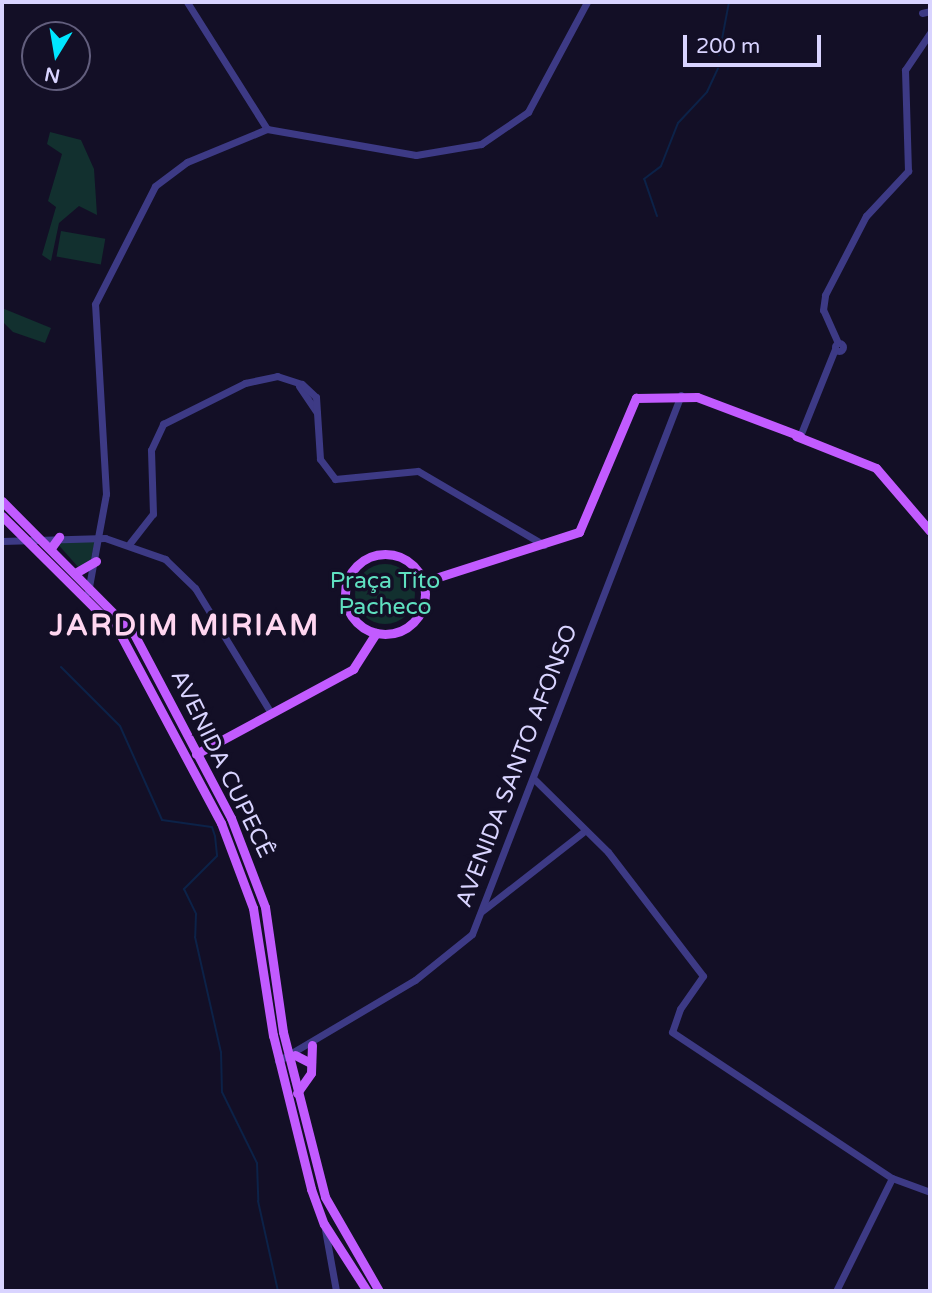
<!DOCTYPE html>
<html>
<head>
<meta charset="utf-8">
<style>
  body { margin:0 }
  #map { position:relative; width:932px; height:1293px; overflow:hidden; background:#130f26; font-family:"Varela Round",sans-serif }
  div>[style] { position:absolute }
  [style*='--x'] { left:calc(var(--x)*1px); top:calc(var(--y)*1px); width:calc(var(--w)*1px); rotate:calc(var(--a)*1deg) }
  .green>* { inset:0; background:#12302f; transform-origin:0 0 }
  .round { border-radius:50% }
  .stream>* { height:2px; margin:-1px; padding:0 1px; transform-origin:1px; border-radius:1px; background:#0c2248 }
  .minor>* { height:7px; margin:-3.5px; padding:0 3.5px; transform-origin:3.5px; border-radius:3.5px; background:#3d3a85 }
  .minor>.ring { margin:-3.5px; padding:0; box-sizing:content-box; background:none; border:7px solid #3d3a85; border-radius:50% }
  .major>* { height:9px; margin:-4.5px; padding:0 4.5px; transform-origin:4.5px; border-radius:4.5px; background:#c25bff }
  .major>.ring { margin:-4.5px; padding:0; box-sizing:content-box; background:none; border:9px solid #c25bff; border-radius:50% }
  span { translate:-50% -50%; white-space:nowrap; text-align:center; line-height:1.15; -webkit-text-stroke:7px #130f26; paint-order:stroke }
  .park-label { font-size:23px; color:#5fe0c0 }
  .street-label { font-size:23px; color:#d9d4ff }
  .district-label { font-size:30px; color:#ffd6f0; font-weight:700; letter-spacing:2px }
  .frame { position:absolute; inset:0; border:4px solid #d9d4ff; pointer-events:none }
  .north { position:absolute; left:21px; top:21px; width:70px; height:70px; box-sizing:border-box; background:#130f26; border:2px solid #625e7d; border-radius:50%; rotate:191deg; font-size:19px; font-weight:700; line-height:28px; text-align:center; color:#d9d4ff }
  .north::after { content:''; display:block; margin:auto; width:24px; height:32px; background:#00e5ff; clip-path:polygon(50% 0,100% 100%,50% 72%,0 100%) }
  .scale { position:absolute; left:683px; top:35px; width:138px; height:32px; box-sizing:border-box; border:4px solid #d9d4ff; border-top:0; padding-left:9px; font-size:21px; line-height:24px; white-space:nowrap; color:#d9d4ff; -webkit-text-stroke:5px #130f26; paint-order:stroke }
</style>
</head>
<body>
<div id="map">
  <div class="green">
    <i style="clip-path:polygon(50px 132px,81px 140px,94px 169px,97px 215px,79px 206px,59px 223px,51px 261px,42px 255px,56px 207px,48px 201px,62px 154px,47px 144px)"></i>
    <i style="left:61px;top:231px;width:45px;height:26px;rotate:10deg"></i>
    <i style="clip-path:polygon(2px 308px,51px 328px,45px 343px,13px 332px,2px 321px)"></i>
    <i style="clip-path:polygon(55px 541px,95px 541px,89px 567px,79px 568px)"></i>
    <i class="round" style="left:355px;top:564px;width:60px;height:60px"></i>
  </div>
  <div class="stream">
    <i style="--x:719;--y:55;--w:54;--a:-79.3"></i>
    <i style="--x:657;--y:216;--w:39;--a:-109"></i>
    <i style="--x:644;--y:179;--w:21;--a:-37"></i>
    <i style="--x:661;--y:166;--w:46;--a:-68.4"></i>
    <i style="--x:678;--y:123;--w:42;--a:-46.9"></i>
    <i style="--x:707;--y:92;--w:26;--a:-65"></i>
    <i style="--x:61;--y:667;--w:83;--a:45"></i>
    <i style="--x:120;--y:726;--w:103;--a:65.9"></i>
    <i style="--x:162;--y:820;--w:50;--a:8"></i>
    <i style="--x:212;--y:827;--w:9;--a:72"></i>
    <i style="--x:215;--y:836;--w:20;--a:84"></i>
    <i style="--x:217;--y:856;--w:47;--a:135"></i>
    <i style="--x:184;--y:889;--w:28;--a:64"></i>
    <i style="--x:196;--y:914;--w:23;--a:92"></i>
    <i style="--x:195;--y:937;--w:118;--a:77.3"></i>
    <i style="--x:221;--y:1052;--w:40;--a:88.6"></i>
    <i style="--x:222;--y:1092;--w:79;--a:63.8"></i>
    <i style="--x:257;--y:1163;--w:38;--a:88"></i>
    <i style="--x:258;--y:1201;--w:92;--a:77.5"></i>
  </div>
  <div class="minor">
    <i style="--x:187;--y:2;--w:150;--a:57.8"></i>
    <i style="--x:922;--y:13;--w:8;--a:-14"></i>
    <i class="ring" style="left:835px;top:343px;width:1px;height:1px"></i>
    <i style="--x:838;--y:343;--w:36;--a:-114"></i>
    <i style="--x:823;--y:310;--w:15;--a:-82"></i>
    <i style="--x:825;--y:295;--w:89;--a:-62.6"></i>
    <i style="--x:866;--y:216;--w:62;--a:-47"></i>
    <i style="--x:908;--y:171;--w:101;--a:-91.7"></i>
    <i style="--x:905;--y:70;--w:45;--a:-56"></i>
    <i style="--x:299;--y:386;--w:32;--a:56"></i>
    <i style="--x:800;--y:436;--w:94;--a:-68.1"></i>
    <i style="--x:2;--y:541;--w:103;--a:-1.7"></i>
    <i style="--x:105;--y:538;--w:64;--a:19.3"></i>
    <i style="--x:165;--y:559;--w:42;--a:44"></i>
    <i style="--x:195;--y:588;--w:146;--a:58.7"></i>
    <i style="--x:130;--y:543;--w:37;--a:-52"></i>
    <i style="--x:153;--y:514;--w:64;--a:-91.8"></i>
    <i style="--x:151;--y:450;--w:29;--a:-65"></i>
    <i style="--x:163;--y:424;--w:92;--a:-26.6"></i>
    <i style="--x:245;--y:383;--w:33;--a:-12"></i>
    <i style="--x:277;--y:376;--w:26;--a:18"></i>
    <i style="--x:302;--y:384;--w:19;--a:43"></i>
    <i style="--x:316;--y:397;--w:62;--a:86.3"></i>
    <i style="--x:320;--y:459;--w:25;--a:53"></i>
    <i style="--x:335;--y:479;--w:83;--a:-5.5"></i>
    <i style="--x:418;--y:471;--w:146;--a:30.4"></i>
    <i style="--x:88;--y:592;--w:100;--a:-79.6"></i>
    <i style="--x:106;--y:494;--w:190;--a:-93.3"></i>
    <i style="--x:95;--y:304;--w:132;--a:-63"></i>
    <i style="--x:155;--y:186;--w:40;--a:-37"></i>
    <i style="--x:187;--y:162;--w:87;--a:-22.4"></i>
    <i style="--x:267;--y:129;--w:151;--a:9.9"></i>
    <i style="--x:416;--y:155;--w:66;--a:-9.6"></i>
    <i style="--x:481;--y:144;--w:57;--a:-34.2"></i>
    <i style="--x:528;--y:112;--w:125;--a:-61.8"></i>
    <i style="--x:533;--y:778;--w:105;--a:44.6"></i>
    <i style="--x:608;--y:852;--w:156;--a:52.5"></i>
    <i style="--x:703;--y:976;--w:40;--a:124.9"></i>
    <i style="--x:680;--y:1009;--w:24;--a:109"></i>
    <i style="--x:672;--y:1032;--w:264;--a:33.6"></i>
    <i style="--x:892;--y:1178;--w:40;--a:20.2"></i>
    <i style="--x:482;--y:911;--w:128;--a:-38"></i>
    <i style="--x:278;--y:1061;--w:159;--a:-30.6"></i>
    <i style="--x:415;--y:980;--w:73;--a:-38.9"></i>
    <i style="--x:472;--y:934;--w:578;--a:-68.81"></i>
    <i style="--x:324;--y:1224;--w:68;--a:79.8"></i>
    <i style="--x:836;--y:1291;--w:126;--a:-63.6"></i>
  </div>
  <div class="major">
    <i style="--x:796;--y:436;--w:86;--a:21.8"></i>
    <i style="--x:876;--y:468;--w:83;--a:49.4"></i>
    <i style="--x:2;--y:501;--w:187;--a:45.2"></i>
    <i style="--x:134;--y:634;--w:208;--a:62.2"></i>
    <i style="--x:231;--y:818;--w:95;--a:69.1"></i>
    <i style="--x:265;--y:907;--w:126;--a:81.8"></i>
    <i style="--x:283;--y:1032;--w:170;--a:75.7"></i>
    <i style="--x:325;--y:1197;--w:108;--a:60.1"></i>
    <i style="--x:2;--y:516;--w:165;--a:44.8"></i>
    <i style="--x:119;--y:632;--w:217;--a:61.9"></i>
    <i style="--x:221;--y:823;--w:91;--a:69.4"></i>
    <i style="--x:253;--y:908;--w:129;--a:81.1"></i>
    <i style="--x:273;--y:1035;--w:159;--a:76.1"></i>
    <i style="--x:311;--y:1189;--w:37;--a:70"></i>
    <i style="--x:324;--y:1224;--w:80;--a:57.3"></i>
    <i style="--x:51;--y:548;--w:14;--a:-54"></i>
    <i class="ring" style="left:345px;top:554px;width:71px;height:71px"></i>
    <i style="--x:77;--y:572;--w:22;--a:-30"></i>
    <i style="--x:423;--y:582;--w:164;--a:-17.8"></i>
    <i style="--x:579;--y:532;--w:146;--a:-67"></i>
    <i style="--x:636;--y:398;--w:61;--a:-0.9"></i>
    <i style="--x:697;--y:397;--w:110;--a:20.7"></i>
    <i style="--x:196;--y:754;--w:179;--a:-28.4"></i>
    <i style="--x:353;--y:669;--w:43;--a:-57.4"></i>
    <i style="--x:295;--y:1055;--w:18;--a:27"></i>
    <i style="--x:297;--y:1093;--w:24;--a:-55"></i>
    <i style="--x:311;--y:1073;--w:28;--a:-88"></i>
  </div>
  <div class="park-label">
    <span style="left:385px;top:594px">Praça Tito<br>Pacheco</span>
  </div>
  <div class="street-label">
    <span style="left:222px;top:764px;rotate:64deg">AVENIDA CUPECÊ</span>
    <span style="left:517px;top:766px;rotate:-69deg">AVENIDA SANTO AFONSO</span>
  </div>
  <div class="district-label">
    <span style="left:185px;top:626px">JARDIM MIRIAM</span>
  </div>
  <div class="frame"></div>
  <div class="north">N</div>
  <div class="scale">200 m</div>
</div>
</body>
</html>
